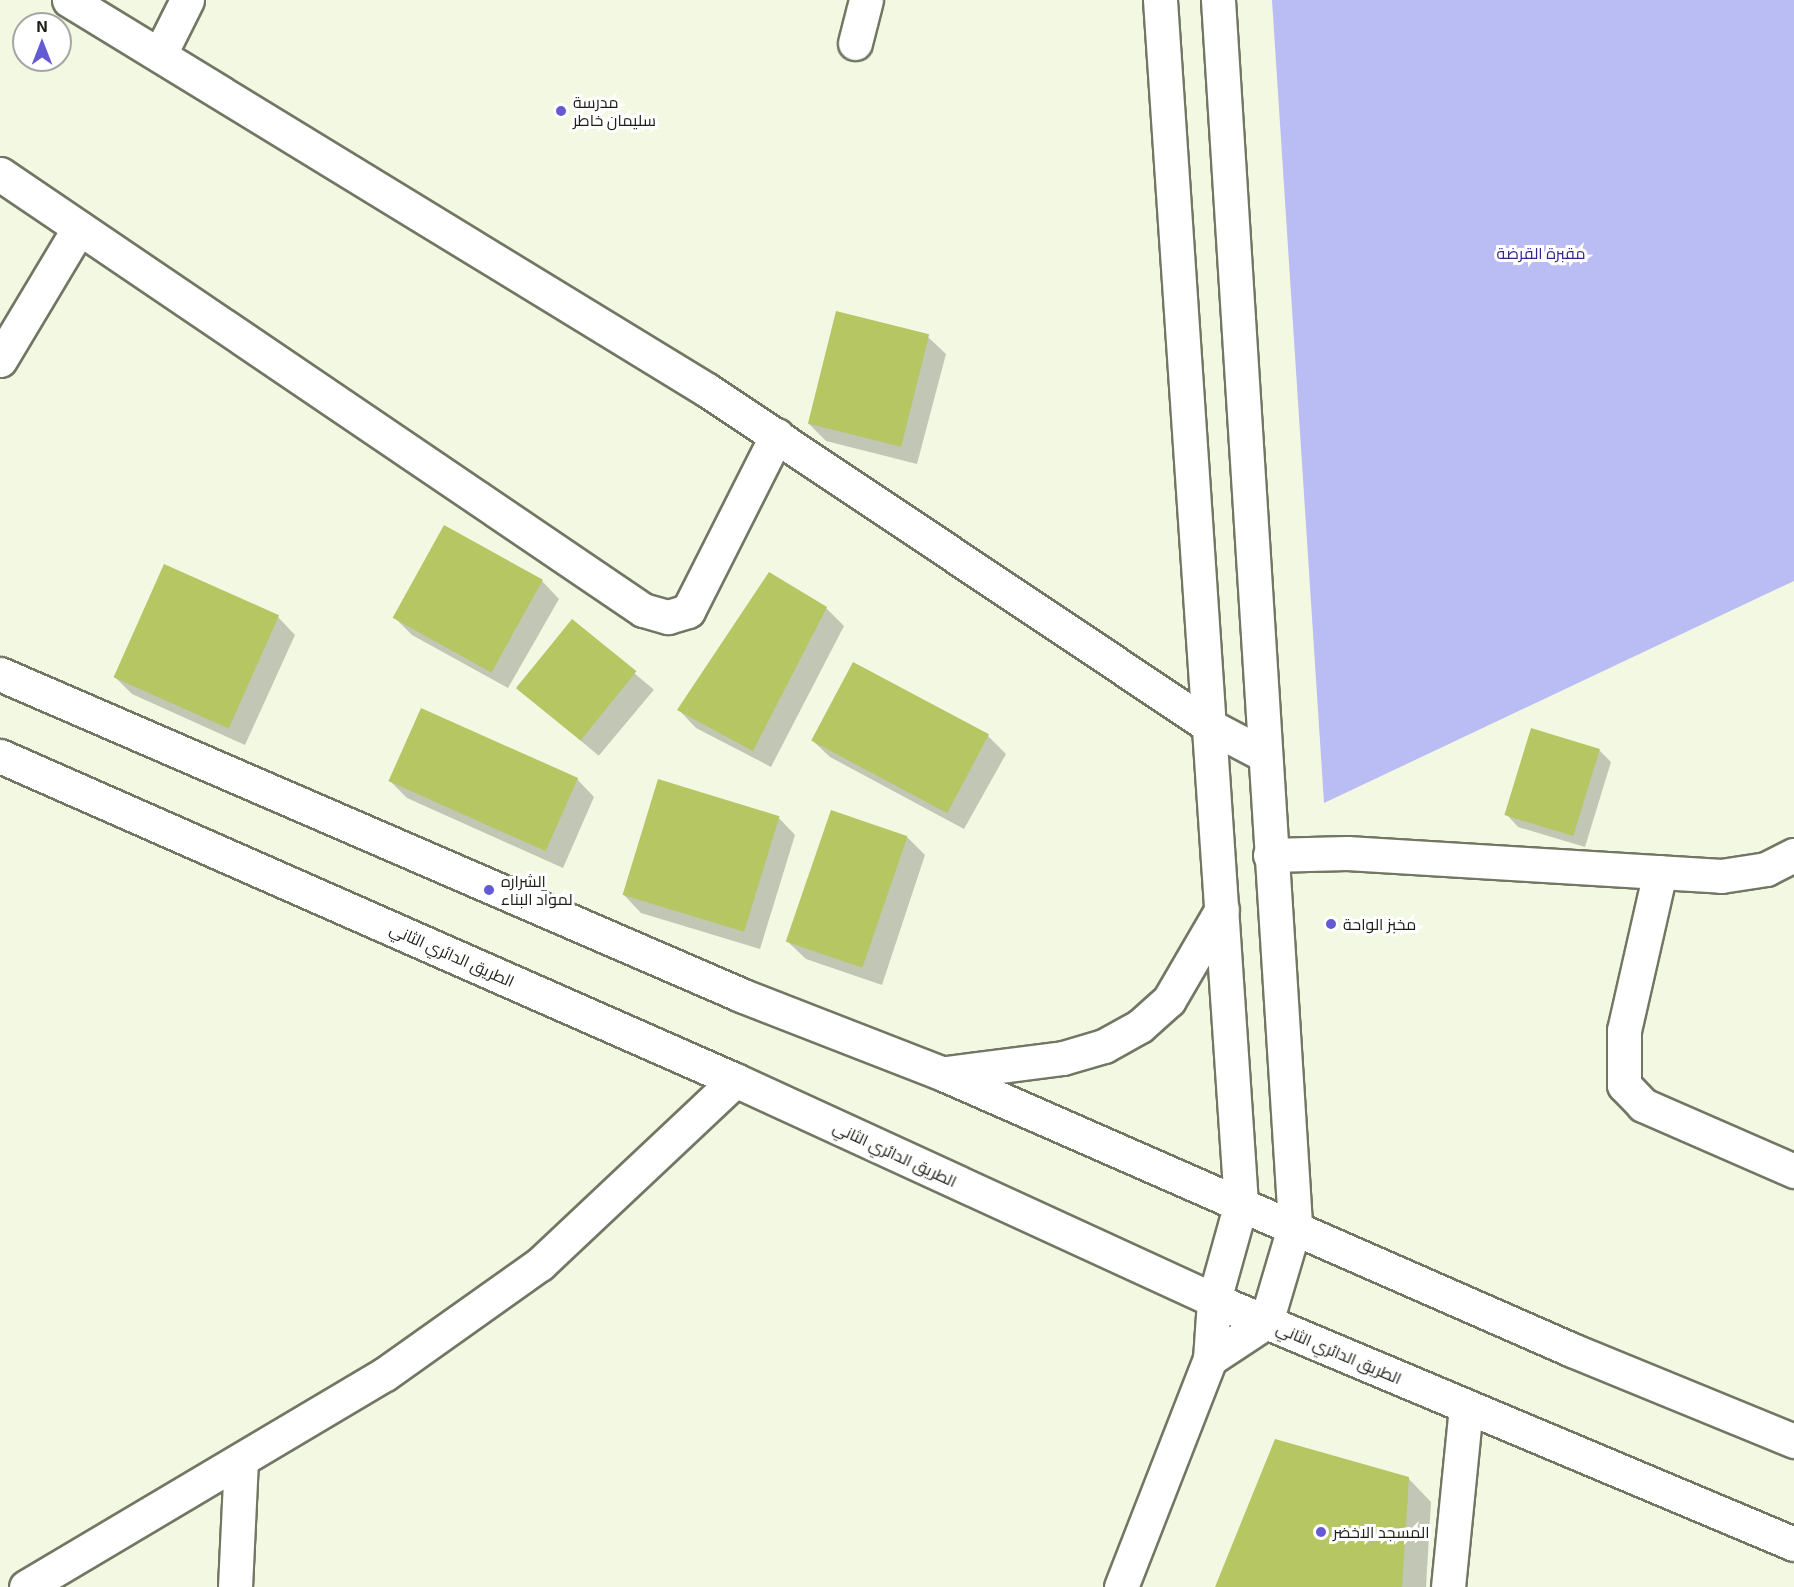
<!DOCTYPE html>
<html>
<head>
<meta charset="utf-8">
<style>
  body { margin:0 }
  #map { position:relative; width:1794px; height:1587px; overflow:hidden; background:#f3f8e2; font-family:"Exo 2",Cairo,sans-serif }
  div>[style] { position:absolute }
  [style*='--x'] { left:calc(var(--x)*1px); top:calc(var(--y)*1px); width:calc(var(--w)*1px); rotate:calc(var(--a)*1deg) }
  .green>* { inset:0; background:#babdf4 }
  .shadow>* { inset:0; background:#0003; transform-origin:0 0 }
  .building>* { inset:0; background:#b5c662; transform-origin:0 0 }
  .roads { filter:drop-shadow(2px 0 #727764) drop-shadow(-2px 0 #727764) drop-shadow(0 2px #727764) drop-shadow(0 -2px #727764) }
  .street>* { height:33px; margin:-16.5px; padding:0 16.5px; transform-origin:16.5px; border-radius:16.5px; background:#fff }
  .secondary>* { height:33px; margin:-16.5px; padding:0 16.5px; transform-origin:16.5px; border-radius:16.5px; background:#fff }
  .primary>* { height:33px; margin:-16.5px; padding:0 16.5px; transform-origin:16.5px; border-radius:16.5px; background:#fff }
  .dots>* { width:16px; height:16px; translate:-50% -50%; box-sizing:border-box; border:3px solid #fff; border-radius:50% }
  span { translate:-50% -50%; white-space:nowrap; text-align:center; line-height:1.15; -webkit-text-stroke:6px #fff; paint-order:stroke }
  .poi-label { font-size:16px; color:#1d1f17 }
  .left { translate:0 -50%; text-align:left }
  .park-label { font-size:16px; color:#36258a }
  .street-label { font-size:16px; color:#1d1f17 }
  .north { position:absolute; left:12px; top:12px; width:60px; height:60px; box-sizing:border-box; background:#fff; border:2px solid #a5a5a2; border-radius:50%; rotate:0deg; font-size:16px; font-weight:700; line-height:24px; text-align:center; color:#1d1f17 }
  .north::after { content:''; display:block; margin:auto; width:21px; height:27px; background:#645ad4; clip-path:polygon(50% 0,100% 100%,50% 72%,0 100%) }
</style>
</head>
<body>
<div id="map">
  <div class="green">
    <i style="clip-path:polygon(1272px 0,1794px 0,1794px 581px,1324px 803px)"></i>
  </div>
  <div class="shadow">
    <i style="clip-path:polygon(928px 337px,946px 354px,917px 464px,826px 441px,808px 423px)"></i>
    <i style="clip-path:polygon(769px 574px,826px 608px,844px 626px,771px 767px,696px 728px,679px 710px)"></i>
    <i style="clip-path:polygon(542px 581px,559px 599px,508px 688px,412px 635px,394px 617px)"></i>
    <i style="clip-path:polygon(278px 617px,295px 635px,245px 745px,132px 694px,114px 676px)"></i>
    <i style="left:572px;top:621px;width:107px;height:86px;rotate:40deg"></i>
    <i style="clip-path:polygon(988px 736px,1006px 754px,964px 829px,830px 757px,812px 740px)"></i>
    <i style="clip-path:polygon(1599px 750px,1611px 762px,1585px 847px,1518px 827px,1507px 815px)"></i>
    <i style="clip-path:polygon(577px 779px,594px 797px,563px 868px,407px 798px,389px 780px)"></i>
    <i style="clip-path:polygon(832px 812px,908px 838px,925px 855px,882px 985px,806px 959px,788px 942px)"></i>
    <i style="clip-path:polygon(778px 817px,795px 835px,760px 949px,641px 913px,624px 895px)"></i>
    <i style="clip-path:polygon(1408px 1478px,1431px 1502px,1426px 1587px,1216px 1587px)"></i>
  </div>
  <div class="building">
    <i style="left:836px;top:311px;width:96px;height:116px;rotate:14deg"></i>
    <i style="left:444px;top:525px;width:113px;height:106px;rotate:29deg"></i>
    <i style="left:164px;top:564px;width:126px;height:124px;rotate:24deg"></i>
    <i style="clip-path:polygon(769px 572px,827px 607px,753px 751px,677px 710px)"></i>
    <i style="left:572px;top:619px;width:83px;height:89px;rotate:39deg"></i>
    <i style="left:853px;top:662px;width:154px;height:89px;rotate:28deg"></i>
    <i style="left:421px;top:708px;width:172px;height:80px;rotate:24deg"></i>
    <i style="left:1531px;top:728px;width:72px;height:91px;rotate:17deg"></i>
    <i style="left:658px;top:779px;width:127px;height:121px;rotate:17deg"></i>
    <i style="left:831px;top:810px;width:81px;height:139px;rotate:19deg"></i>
    <i style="clip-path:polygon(1275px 1439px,1409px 1477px,1402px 1587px,1215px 1587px)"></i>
  </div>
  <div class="roads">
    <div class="street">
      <i style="--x:69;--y:0;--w:748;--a:31.44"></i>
      <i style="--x:707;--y:390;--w:603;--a:33.77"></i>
      <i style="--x:1208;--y:725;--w:64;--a:27.8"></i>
      <i style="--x:855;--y:43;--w:44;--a:-75.7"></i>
      <i style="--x:161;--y:52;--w:58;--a:-63.4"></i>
      <i style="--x:0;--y:174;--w:777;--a:34.14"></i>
      <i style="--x:643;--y:610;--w:26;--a:16"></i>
      <i style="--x:668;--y:617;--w:21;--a:-17"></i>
      <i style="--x:688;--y:611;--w:197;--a:-63.2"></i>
      <i style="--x:0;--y:360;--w:154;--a:-59.1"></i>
      <i style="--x:1270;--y:855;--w:77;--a:-1.5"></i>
      <i style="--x:1347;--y:853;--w:375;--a:3.5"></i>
      <i style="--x:1721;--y:876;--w:46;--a:-8.8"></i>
      <i style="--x:1766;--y:869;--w:31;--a:-27"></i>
      <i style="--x:1660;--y:872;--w:162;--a:102.8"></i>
      <i style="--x:1624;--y:1030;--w:55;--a:90"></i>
      <i style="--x:1624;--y:1085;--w:28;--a:46"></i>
      <i style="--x:1643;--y:1105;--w:165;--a:23.6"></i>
      <i style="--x:1210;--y:1359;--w:67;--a:-33.5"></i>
      <i style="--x:26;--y:1587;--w:417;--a:-30.7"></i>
      <i style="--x:385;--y:1374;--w:190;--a:-35.4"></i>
      <i style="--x:540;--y:1264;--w:268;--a:-43.3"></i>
      <i style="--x:235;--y:1587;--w:127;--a:-87.3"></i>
      <i style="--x:1121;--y:1587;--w:245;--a:-68.7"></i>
      <i style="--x:1210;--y:1359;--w:59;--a:-86.1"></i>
      <i style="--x:1448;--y:1587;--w:181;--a:-84.3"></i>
    </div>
    <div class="secondary">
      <i style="--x:1214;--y:1300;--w:101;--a:-74.4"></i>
      <i style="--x:1266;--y:1322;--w:102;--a:-73.5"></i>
    </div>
    <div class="primary">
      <i style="--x:1160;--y:0;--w:1206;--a:86.15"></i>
      <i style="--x:1218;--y:0;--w:1226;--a:86.4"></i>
      <i style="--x:0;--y:674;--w:808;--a:23.42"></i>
      <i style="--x:741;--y:995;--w:215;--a:21.3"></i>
      <i style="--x:941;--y:1073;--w:689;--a:23.7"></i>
      <i style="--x:1572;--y:1350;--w:240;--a:22.3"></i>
      <i style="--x:0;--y:756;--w:803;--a:23.79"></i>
      <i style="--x:735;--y:1080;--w:527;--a:24.67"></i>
      <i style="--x:1214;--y:1300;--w:629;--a:22.82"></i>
      <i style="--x:946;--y:1073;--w:118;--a:-7.3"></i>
      <i style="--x:1063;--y:1058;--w:43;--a:-16.3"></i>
      <i style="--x:1104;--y:1046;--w:41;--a:-29.1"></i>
      <i style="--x:1140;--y:1026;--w:39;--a:-42"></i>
      <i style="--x:1169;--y:1000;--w:105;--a:-59.8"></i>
    </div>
  </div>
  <div class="dots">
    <i style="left:561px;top:111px;background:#645ad4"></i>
    <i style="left:489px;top:890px;background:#645ad4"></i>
    <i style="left:1331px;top:924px;background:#645ad4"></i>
    <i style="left:1321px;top:1532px;background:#645ad4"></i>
  </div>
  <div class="poi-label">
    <span class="left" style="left:573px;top:111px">مدرسة<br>سليمان خاطر</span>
    <span class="left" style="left:501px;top:890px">الشراره<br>لمواد البناء</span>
    <span class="left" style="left:1343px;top:924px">مخبز الواحة</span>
    <span class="left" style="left:1333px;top:1532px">المسجد الاخضر</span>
  </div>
  <div class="park-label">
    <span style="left:1541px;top:253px">مقبرة القرضة</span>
  </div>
  <div class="street-label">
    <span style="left:452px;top:955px;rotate:24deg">الطريق الدائري الثاني</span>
    <span style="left:895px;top:1154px;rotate:25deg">الطريق الدائري الثاني</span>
    <span style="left:1339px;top:1353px;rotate:23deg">الطريق الدائري الثاني</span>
  </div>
  <div class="north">N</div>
</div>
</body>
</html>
